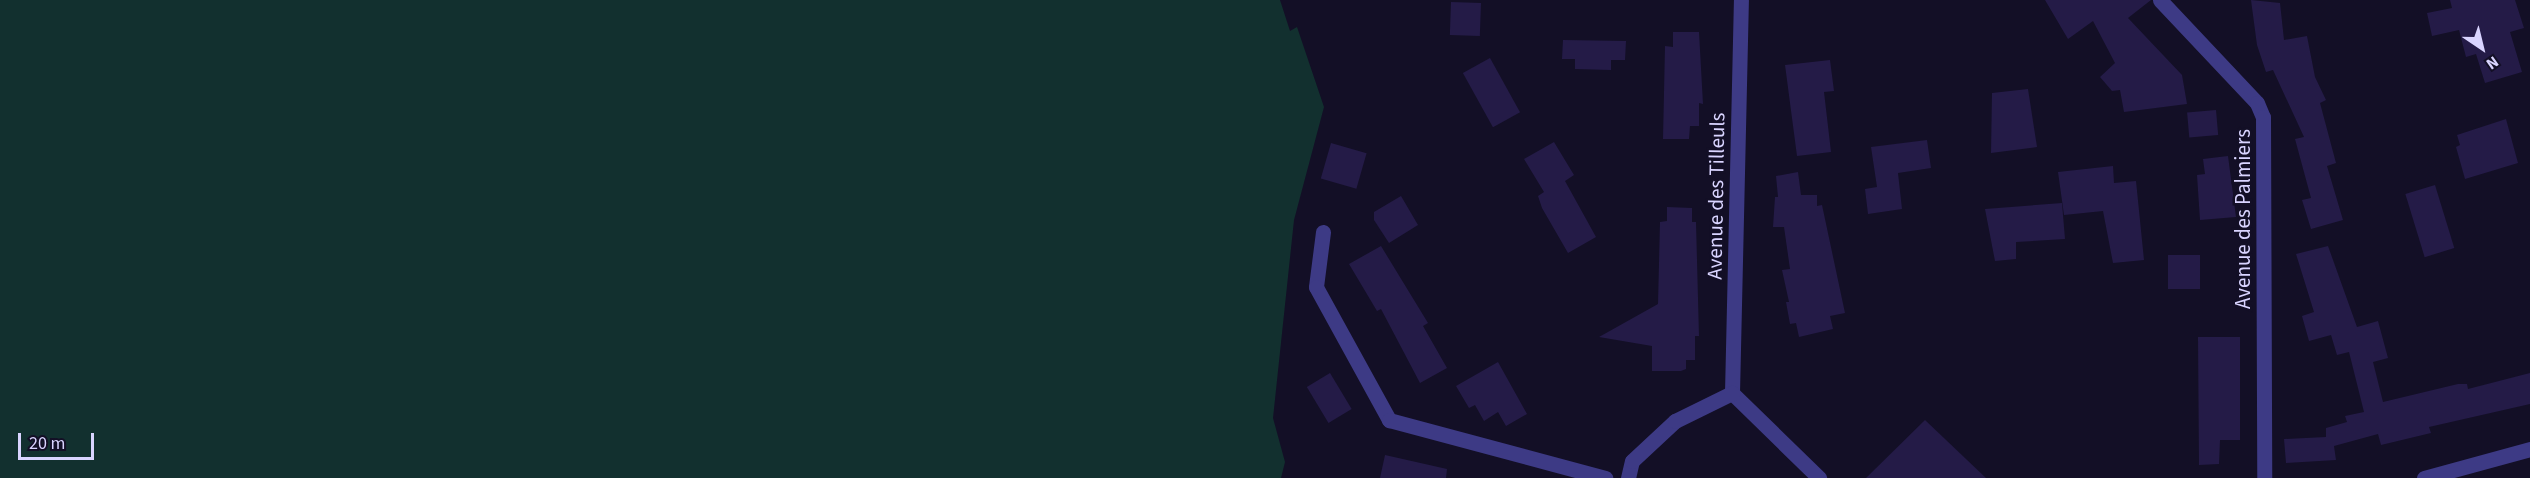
<!DOCTYPE html>
<html>
<head>
<meta charset="utf-8">
<style>
  body { margin:0 }
  #map { position:relative; width:2530px; height:478px; overflow:hidden; background:#130f26; font-family:"Source Sans 3",sans-serif }
  div>[style] { position:absolute }
  [style*='--x'] { left:calc(var(--x)*1px); top:calc(var(--y)*1px); width:calc(var(--w)*1px); rotate:calc(var(--a)*1deg) }
  .green>* { inset:0; background:#12302f }
  .building>* { inset:0; background:#241b47; transform-origin:0 0 }
  .minor>* { height:15px; margin:-7.5px; padding:0 7.5px; transform-origin:7.5px; border-radius:7.5px; background:#3d3a85 }
  span { translate:-50% -50%; white-space:nowrap; text-align:center; line-height:1.15; -webkit-text-stroke:5px #130f26; paint-order:stroke }
  .street-label { font-size:21px; color:#d9d4ff }
  .north { position:absolute; left:2452px; top:18px; width:60px; height:60px; -webkit-text-stroke:4px #130f26; paint-order:stroke; rotate:145deg; font-size:16px; font-weight:700; line-height:24px; text-align:center; color:#d9d4ff }
  .north::after { content:''; display:block; margin:auto; width:21px; height:27px; background:#d9d4ff; clip-path:polygon(50% 0,100% 100%,50% 72%,0 100%) }
  .scale { position:absolute; left:18px; top:433px; width:76px; height:27px; box-sizing:border-box; border:3px solid #d9d4ff; border-top:0; padding-left:8px; font-size:18px; line-height:21px; white-space:nowrap; color:#d9d4ff; -webkit-text-stroke:4px #130f26; paint-order:stroke }
</style>
</head>
<body>
<div id="map">
  <div class="green">
    <i style="clip-path:polygon(0 0,1280px 0,1290px 31px,1297px 27px,1324px 107px,1294px 220px,1273px 418px,1285px 462px,1281px 478px,0 478px)"></i>
  </div>
  <div class="building">
    <i style="clip-path:polygon(2045px 0,2151px 0,2128px 18px,2182px 75px,2187px 104px,2124px 112px,2120px 90px,2112px 91px,2100px 77px,2115px 63px,2093px 21px,2068px 39px)"></i>
    <i style="clip-path:polygon(2251px 0,2280px 3px,2284px 40px,2307px 36px,2315px 77px,2326px 100px,2320px 103px,2336px 163px,2327px 166px,2343px 220px,2311px 229px,2302px 200px,2311px 198px,2295px 139px,2304px 137px,2273px 70px,2266px 72px,2257px 45px)"></i>
    <i style="clip-path:polygon(2450px 0,2515px 0,2524px 28px,2510px 32px,2522px 72px,2485px 83px,2476px 54px,2466px 57px,2459px 30px,2432px 36px,2427px 13px,2452px 8px)"></i>
    <i style="left:1451px;top:2px;width:30px;height:33px;rotate:2deg"></i>
    <i style="clip-path:polygon(1673px 32px,1699px 32px,1703px 104px,1699px 103px,1699px 126px,1690px 126px,1689px 139px,1663px 139px,1665px 46px,1673px 47px)"></i>
    <i style="clip-path:polygon(1563px 40px,1626px 41px,1625px 60px,1611px 60px,1611px 70px,1575px 69px,1575px 59px,1562px 59px)"></i>
    <i style="left:1490px;top:58px;width:62px;height:31px;rotate:61deg"></i>
    <i style="clip-path:polygon(1830px 60px,1834px 91px,1824px 92px,1831px 152px,1797px 156px,1785px 65px)"></i>
    <i style="clip-path:polygon(2028px 89px,2037px 147px,1991px 153px,1992px 93px)"></i>
    <i style="left:2216px;top:110px;width:25px;height:29px;rotate:85deg"></i>
    <i style="clip-path:polygon(2506px 119px,2518px 163px,2465px 179px,2456px 147px,2460px 145px,2457px 135px)"></i>
    <i style="clip-path:polygon(1927px 140px,1931px 168px,1898px 173px,1902px 209px,1868px 214px,1865px 189px,1877px 187px,1871px 147px)"></i>
    <i style="clip-path:polygon(1554px 142px,1574px 175px,1565px 181px,1596px 237px,1568px 253px,1542px 208px,1538px 196px,1544px 192px,1524px 159px)"></i>
    <i style="left:1331px;top:143px;width:37px;height:37px;rotate:16deg"></i>
    <i style="clip-path:polygon(2228px 156px,2236px 217px,2200px 220px,2197px 175px,2205px 174px,2203px 159px)"></i>
    <i style="clip-path:polygon(2113px 166px,2114px 183px,2136px 181px,2144px 260px,2113px 263px,2103px 211px,2064px 215px,2058px 172px)"></i>
    <i style="clip-path:polygon(1798px 172px,1801px 195px,1817px 195px,1817px 206px,1822px 205px,1845px 313px,1830px 316px,1833px 329px,1799px 337px,1796px 323px,1790px 324px,1786px 302px,1789px 302px,1782px 270px,1790px 269px,1784px 227px,1773px 227px,1775px 197px,1778px 197px,1776px 176px)"></i>
    <i style="left:2435px;top:185px;width:66px;height:31px;rotate:73deg"></i>
    <i style="clip-path:polygon(1401px 196px,1418px 225px,1389px 243px,1374px 220px,1374px 212px)"></i>
    <i style="clip-path:polygon(2062px 203px,2065px 239px,2016px 242px,2016px 259px,1995px 261px,1985px 209px)"></i>
    <i style="clip-path:polygon(1667px 207px,1692px 208px,1692px 222px,1696px 222px,1699px 336px,1695px 336px,1695px 360px,1686px 360px,1686px 369px,1681px 371px,1652px 371px,1652px 346px,1599px 337px,1658px 304px,1660px 222px,1667px 221px)"></i>
    <i style="clip-path:polygon(1381px 246px,1428px 323px,1423px 326px,1447px 368px,1420px 383px,1381px 309px,1377px 311px,1349px 264px)"></i>
    <i style="clip-path:polygon(2328px 246px,2357px 327px,2378px 321px,2388px 358px,2373px 362px,2383px 402px,2458px 384px,2467px 384px,2468px 389px,2530px 373px,2530px 404px,2429px 427px,2431px 433px,2381px 445px,2378px 434px,2334px 446px,2336px 460px,2286px 463px,2284px 439px,2326px 437px,2326px 428px,2347px 422px,2345px 416px,2364px 412px,2349px 352px,2337px 355px,2331px 335px,2309px 341px,2302px 316px,2314px 312px,2296px 254px)"></i>
    <i style="left:2168px;top:255px;width:32px;height:34px"></i>
    <i style="clip-path:polygon(2198px 337px,2240px 337px,2240px 440px,2220px 440px,2219px 464px,2199px 465px)"></i>
    <i style="clip-path:polygon(1498px 362px,1527px 414px,1506px 426px,1498px 412px,1484px 421px,1475px 405px,1469px 408px,1456px 386px)"></i>
    <i style="left:1330px;top:373px;width:42px;height:27px;rotate:59deg"></i>
    <i style="clip-path:polygon(1925px 420px,1986px 478px,1866px 478px)"></i>
    <i style="clip-path:polygon(1385px 455px,1447px 469px,1446px 478px,1380px 478px)"></i>
  </div>
  <div class="minor">
    <i style="--x:2160;--y:0;--w:141;--a:46.7"></i>
    <i style="--x:2257;--y:103;--w:15;--a:67"></i>
    <i style="--x:2263;--y:117;--w:361;--a:89.8"></i>
    <i style="--x:1323;--y:232;--w:55;--a:97.3"></i>
    <i style="--x:1316;--y:287;--w:152;--a:61.2"></i>
    <i style="--x:1389;--y:420;--w:224;--a:15"></i>
    <i style="--x:1732;--y:393;--w:393;--a:-88.7"></i>
    <i style="--x:1732;--y:393;--w:122;--a:44.3"></i>
    <i style="--x:1628;--y:478;--w:17;--a:-77"></i>
    <i style="--x:1632;--y:461;--w:59;--a:-42.9"></i>
    <i style="--x:1675;--y:421;--w:64;--a:-26.2"></i>
    <i style="--x:2424;--y:478;--w:110;--a:-15.3"></i>
  </div>
  <div class="street-label">
    <span style="left:1716px;top:196px;rotate:-89deg">Avenue des Tilleuls</span>
    <span style="left:2243px;top:219px;rotate:-90deg">Avenue des Palmiers</span>
  </div>
  <div class="north">N</div>
  <div class="scale">20 m</div>
</div>
</body>
</html>
